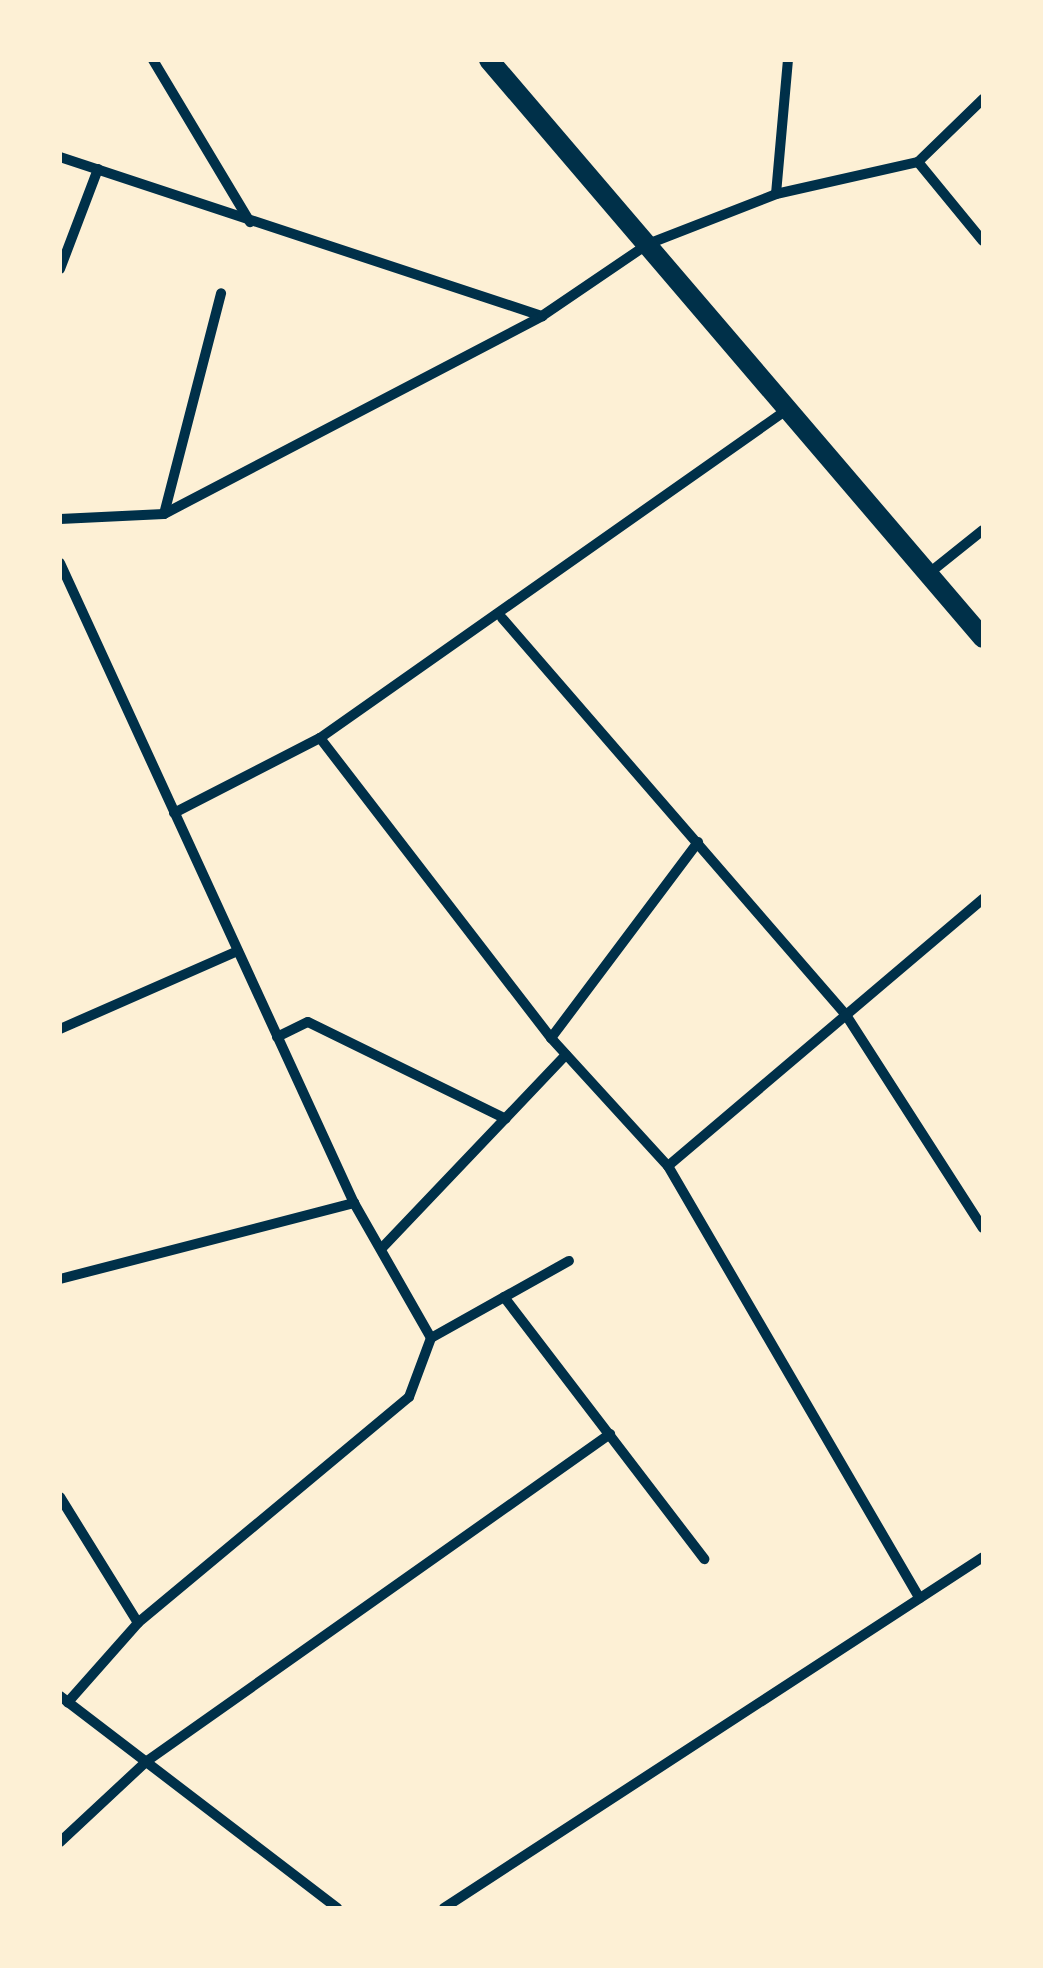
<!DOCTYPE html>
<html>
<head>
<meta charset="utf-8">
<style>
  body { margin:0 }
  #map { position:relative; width:1043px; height:1968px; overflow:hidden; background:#fdf0d5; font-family:"Noto Sans",sans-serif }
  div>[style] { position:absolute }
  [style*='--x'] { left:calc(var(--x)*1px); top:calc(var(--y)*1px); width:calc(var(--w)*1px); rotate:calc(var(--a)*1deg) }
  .minor>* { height:10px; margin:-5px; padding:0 5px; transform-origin:5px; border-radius:5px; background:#003049 }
  .secondary>* { height:20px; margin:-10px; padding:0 10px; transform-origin:10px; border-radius:10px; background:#003049 }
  span { translate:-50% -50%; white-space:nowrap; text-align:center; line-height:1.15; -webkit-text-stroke:8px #fdf0d5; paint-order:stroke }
  .frame { position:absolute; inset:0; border:62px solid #fdf0d5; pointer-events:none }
</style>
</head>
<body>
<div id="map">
  <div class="minor">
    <i style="--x:153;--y:60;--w:189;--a:59.1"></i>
    <i style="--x:60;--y:157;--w:508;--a:18.26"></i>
    <i style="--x:918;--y:162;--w:102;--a:50.6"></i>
    <i style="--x:776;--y:194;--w:135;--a:-84.9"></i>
    <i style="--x:60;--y:269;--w:107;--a:-69.2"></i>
    <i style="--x:164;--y:514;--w:228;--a:-75.5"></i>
    <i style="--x:60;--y:519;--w:104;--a:-2.8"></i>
    <i style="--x:164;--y:514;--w:427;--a:-27.6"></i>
    <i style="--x:542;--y:316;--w:128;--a:-34.2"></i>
    <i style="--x:648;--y:244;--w:137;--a:-21.3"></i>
    <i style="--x:776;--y:194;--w:146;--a:-12.7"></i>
    <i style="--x:918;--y:162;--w:91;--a:-44.1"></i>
    <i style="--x:60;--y:563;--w:704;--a:65.33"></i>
    <i style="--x:928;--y:574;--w:70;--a:-38.7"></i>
    <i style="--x:502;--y:618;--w:525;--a:49.09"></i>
    <i style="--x:846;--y:1015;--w:253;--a:57.3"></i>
    <i style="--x:320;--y:738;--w:379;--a:52.4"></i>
    <i style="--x:551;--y:1038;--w:173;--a:47.6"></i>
    <i style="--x:668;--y:1166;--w:500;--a:59.8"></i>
    <i style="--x:174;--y:813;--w:164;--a:-27.2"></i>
    <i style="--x:320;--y:738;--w:572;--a:-35.11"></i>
    <i style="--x:60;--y:1029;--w:194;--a:-23.7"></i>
    <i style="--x:277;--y:1037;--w:34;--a:-26"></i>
    <i style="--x:308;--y:1022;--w:220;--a:26.1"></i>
    <i style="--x:551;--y:1038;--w:245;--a:-53.1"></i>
    <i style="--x:668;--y:1166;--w:413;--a:-40.3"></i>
    <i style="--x:381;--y:1249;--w:268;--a:-46.4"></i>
    <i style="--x:60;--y:1279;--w:304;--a:-14.5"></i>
    <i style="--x:354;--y:1203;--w:155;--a:60.3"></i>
    <i style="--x:431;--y:1338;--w:63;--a:110.4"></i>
    <i style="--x:409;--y:1397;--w:353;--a:140.2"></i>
    <i style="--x:138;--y:1623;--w:106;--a:131.5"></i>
    <i style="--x:504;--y:1297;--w:330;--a:52.6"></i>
    <i style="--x:431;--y:1338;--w:158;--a:-29.2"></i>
    <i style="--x:60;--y:1497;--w:148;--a:58.2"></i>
    <i style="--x:60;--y:1696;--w:349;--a:37.4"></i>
    <i style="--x:60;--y:1842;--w:119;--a:-43"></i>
    <i style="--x:147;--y:1761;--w:567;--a:-35.23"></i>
    <i style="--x:444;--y:1908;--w:643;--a:-33.07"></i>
  </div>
  <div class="secondary">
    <i style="--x:489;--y:60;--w:760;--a:49.48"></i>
  </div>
  <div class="frame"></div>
</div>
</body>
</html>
